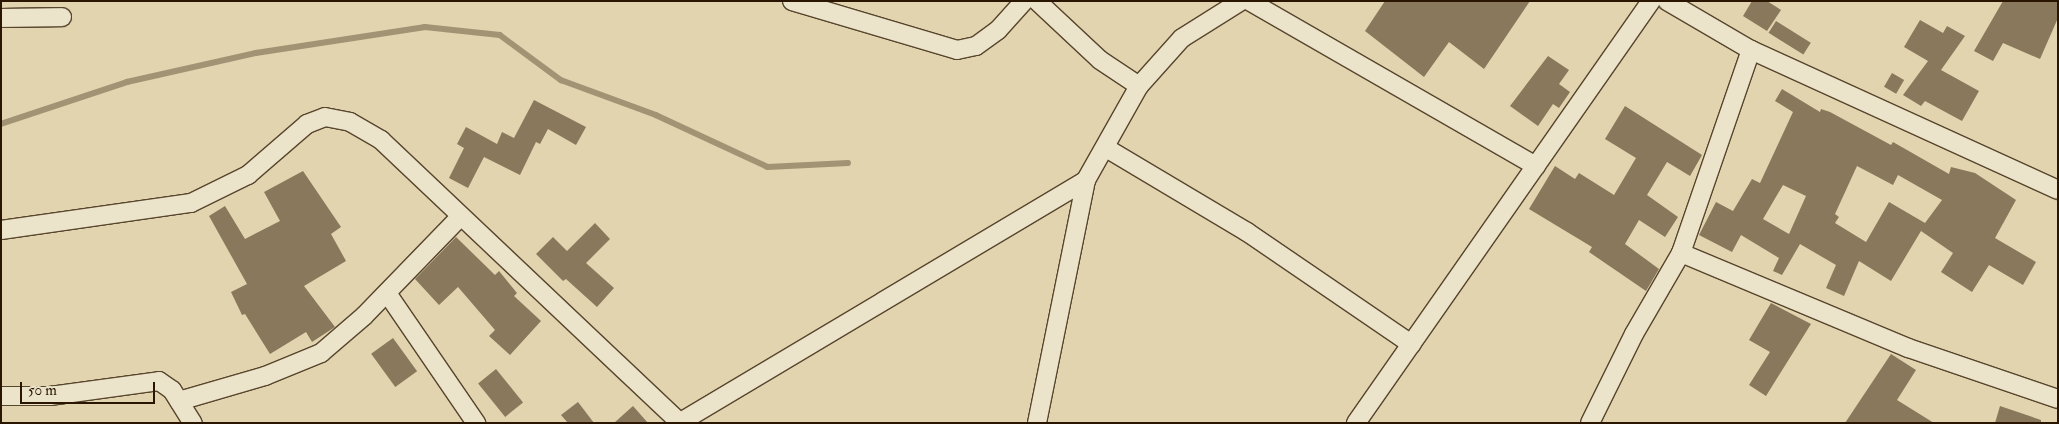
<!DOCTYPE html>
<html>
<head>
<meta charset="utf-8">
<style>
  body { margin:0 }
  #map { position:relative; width:2059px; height:424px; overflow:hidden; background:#e1d4af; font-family:"IM FELL Double Pica",serif }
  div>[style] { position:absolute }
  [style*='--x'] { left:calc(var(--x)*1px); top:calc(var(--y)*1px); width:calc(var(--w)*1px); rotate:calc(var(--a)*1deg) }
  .stream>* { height:5.5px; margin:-2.75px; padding:0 2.75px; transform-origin:2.75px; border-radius:2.75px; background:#a29374 }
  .building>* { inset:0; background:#89785b; transform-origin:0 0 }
  .roads { filter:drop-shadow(1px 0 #57452c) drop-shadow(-1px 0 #57452c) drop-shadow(0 1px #57452c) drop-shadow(0 -1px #57452c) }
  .minor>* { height:18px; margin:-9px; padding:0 9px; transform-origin:9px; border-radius:9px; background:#ece3cb }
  span { translate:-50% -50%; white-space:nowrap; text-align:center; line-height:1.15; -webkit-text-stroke:4px #ece3cb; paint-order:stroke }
  .frame { position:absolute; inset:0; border:2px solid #291500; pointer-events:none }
  .scale { position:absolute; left:20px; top:382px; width:135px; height:22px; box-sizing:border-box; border:2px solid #291500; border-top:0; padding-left:6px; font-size:15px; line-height:18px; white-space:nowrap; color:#291500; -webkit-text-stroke:4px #ece3cb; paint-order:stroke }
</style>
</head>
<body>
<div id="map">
  <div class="stream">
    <i style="--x:1;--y:124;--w:133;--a:-18.4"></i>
    <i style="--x:127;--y:82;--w:132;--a:-12.7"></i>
    <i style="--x:256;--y:53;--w:171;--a:-8.7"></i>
    <i style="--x:425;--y:27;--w:75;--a:6.1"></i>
    <i style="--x:500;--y:35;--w:76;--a:36.4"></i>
    <i style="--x:561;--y:80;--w:101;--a:20.2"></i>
    <i style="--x:656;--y:115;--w:123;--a:24.9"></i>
    <i style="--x:768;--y:167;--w:80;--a:-2.9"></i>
  </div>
  <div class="building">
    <i style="clip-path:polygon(1385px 1px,1530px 1px,1484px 69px,1449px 42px,1424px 77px,1365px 31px)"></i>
    <i style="clip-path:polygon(1752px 1px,1767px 1px,1781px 10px,1767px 31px,1743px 16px)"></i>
    <i style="clip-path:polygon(2003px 1px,2058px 1px,2058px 18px,2040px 59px,2003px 43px,1993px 61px,1974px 51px)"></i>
    <i style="clip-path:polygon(1920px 20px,1943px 33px,1947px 26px,1965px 36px,1941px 70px,1979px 91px,1962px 121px,1925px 101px,1921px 106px,1903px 95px,1928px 61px,1904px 47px)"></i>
    <i style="left:1776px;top:21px;width:41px;height:14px;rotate:32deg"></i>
    <i style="clip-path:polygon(1548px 56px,1569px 70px,1559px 84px,1570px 92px,1559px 108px,1553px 104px,1538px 126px,1510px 106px)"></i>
    <i style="left:1892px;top:73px;width:14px;height:16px;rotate:30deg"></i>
    <i style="clip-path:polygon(evenodd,1782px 89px,1820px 112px,1821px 109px,1830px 112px,1891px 145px,1893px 142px,1949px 174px,1951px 167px,1975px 173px,2016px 200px,1995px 238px,2036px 262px,2023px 285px,1989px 265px,1972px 292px,1941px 272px,1953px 253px,1921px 231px,1891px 281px,1859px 261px,1844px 296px,1826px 288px,1836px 265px,1800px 244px,1782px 275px,1773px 271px,1779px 258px,1741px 235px,1732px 252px,1699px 235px,1716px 202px,1733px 211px,1752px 179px,1760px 183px,1793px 112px,1775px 101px,1782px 89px,1857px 166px,1893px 185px,1898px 175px,1942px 200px,1925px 223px,1889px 202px,1866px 242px,1835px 223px,1839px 217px,1835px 214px,1857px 166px,1782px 89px,1783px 185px,1806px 196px,1789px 234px,1763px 219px,1783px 185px)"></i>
    <i style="clip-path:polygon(534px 100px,586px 127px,576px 145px,548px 129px,540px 144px,536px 142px,520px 175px,484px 157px,468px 188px,449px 178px,464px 148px,457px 144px,466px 127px,497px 144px,502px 132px,514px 138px)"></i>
    <i style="clip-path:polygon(1625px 106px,1702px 155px,1690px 176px,1667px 162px,1647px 195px,1678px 217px,1665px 237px,1639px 220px,1625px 244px,1659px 269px,1646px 291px,1589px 252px,1592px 247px,1529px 209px,1555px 166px,1575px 179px,1579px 173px,1614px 195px,1636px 158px,1605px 139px)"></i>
    <i style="clip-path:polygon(303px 171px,341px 227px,331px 234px,346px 261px,304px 286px,335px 327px,312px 342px,306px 332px,270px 354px,245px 314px,242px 315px,231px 292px,247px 284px,209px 216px,225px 206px,245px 239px,280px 221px,264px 192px)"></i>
    <i style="clip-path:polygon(595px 223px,610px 239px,586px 263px,614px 288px,597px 307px,566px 279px,563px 281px,536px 254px,553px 237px,567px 251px)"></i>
    <i style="clip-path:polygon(456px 237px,495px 275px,499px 271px,517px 293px,514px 296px,541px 321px,510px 355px,489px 336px,495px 330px,458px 287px,439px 305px,415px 279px)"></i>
    <i style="clip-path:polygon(1771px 303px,1811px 324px,1766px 396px,1749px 385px,1770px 352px,1749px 340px)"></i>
    <i style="left:393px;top:338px;width:41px;height:27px;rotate:54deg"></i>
    <i style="clip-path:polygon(1891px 354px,1916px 370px,1897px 400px,1934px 423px,1845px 423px)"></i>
    <i style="left:496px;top:369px;width:43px;height:23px;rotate:51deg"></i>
    <i style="clip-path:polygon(578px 402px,594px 423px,568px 423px,561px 415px)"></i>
    <i style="clip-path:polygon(633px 406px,648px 423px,614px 423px)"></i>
    <i style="clip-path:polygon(2000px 406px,2041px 420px,2041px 423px,1995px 423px)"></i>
  </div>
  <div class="roads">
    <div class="minor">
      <i style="--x:792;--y:1;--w:172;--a:16.5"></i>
      <i style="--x:957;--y:50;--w:19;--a:-12"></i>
      <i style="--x:976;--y:46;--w:27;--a:-36"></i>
      <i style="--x:998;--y:30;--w:39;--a:-48"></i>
      <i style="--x:1037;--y:1;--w:86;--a:43.1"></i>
      <i style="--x:1100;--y:60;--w:47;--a:33.7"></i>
      <i style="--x:1249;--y:1;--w:331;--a:29.9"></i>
      <i style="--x:1667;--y:1;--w:97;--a:30.3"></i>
      <i style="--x:1751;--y:50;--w:337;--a:24.5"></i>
      <i style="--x:1;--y:18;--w:61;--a:-0.9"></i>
      <i style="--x:1106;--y:148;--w:164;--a:30.8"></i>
      <i style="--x:1247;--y:232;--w:199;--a:34.3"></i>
      <i style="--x:1;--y:230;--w:192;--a:-8.1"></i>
      <i style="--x:191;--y:203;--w:64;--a:-26.2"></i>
      <i style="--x:248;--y:175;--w:78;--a:-40.8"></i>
      <i style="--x:307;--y:124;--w:19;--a:-21"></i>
      <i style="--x:325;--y:117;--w:25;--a:11"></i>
      <i style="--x:350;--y:122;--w:36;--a:30"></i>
      <i style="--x:381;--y:140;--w:412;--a:43.4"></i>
      <i style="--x:1681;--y:253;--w:246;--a:22.7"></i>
      <i style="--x:1908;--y:348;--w:158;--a:18.8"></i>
      <i style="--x:387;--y:293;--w:158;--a:55.6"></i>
      <i style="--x:1;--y:396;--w:49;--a:0"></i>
      <i style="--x:50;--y:396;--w:110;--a:-7.8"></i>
      <i style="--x:159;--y:381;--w:16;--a:35"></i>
      <i style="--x:172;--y:390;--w:39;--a:58"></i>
      <i style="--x:179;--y:401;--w:90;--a:-16.2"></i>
      <i style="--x:265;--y:376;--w:61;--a:-22.3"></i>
      <i style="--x:321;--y:353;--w:57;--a:-40.7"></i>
      <i style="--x:364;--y:316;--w:139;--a:-45.9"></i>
      <i style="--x:679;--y:423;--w:474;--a:-30.8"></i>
      <i style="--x:1037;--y:423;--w:248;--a:-78.6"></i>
      <i style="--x:1086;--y:180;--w:108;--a:-60.6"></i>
      <i style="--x:1139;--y:86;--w:64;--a:-48.1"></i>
      <i style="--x:1182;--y:38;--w:70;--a:-32.1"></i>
      <i style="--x:1356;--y:423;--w:515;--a:-55.04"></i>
      <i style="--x:1590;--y:423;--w:99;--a:-63.7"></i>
      <i style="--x:1634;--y:334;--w:94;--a:-59.9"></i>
      <i style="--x:1681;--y:253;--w:215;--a:-71"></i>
    </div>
  </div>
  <div class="frame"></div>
  <div class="scale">50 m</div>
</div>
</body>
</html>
